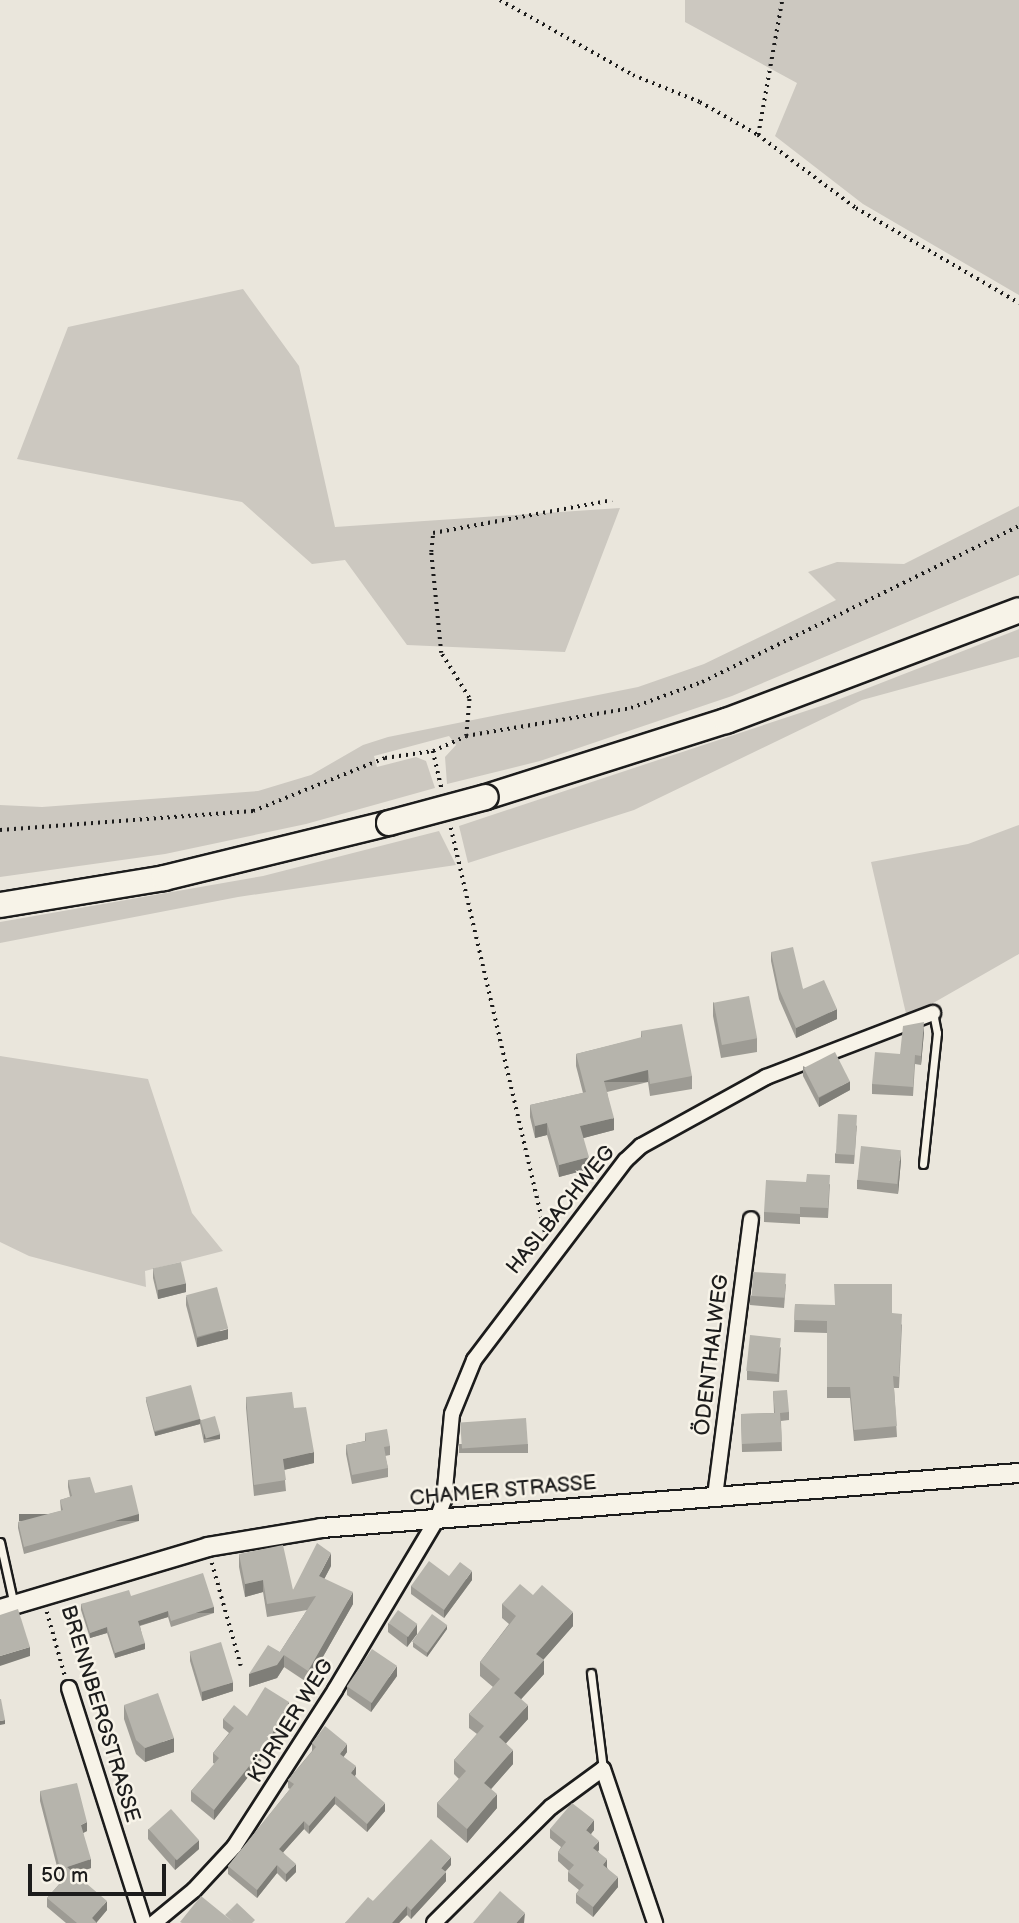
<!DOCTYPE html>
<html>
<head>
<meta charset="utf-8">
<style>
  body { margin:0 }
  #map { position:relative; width:1019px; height:1923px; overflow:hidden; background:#eae6dc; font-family:"Balsamiq Sans",sans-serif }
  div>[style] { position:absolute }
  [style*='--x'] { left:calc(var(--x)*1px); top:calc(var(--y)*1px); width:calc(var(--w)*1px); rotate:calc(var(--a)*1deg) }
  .green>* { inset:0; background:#ccc8c0 }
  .path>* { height:3.5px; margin-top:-1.75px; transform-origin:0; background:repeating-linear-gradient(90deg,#1c1c1c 0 2px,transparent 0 7px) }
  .roads { filter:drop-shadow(2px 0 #1c1c1c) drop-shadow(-2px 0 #1c1c1c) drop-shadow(0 2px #1c1c1c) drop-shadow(0 -2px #1c1c1c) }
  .service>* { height:7px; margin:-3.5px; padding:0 3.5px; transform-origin:3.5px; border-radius:3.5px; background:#f7f3e8 }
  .minor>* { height:14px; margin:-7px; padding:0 7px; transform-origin:7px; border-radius:7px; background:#f7f3e8 }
  .tertiary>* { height:18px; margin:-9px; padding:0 9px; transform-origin:9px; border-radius:9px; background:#f7f3e8 }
  .trunk>* { height:24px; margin:-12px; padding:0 12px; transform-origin:12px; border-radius:12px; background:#f7f3e8 }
  .bridges { filter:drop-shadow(2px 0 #1c1c1c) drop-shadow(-2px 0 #1c1c1c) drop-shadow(0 2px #1c1c1c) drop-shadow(0 -2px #1c1c1c) }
  .trunk-bridge>* { height:24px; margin:-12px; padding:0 12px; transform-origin:12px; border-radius:12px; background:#f7f3e8 }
  .wall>* { inset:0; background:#9d9b94; transform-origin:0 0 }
  .shaded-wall>* { inset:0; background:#7f7e78; transform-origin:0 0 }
  .building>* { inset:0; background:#b6b4ac; transform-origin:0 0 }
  span { translate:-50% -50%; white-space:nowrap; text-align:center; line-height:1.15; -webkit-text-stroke:5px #f7f3e8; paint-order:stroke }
  .street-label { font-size:21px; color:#1c1c1c }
  .scale { position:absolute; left:28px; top:1864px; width:138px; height:32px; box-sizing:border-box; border:4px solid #1c1c1c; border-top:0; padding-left:9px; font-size:21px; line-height:24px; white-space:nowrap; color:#1c1c1c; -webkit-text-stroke:5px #f7f3e8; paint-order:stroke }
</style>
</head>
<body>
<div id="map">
  <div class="green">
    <i style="clip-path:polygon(685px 0,1019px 0,1019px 295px,863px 204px,775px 136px,797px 83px,685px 22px)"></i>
    <i style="clip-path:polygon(243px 289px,299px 366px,335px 527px,620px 508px,565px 652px,407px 645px,345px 560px,312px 564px,242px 502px,17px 459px,68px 327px)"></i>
    <i style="clip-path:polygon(1019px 506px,1019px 575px,732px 696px,540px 761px,447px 784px,445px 757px,456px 745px,449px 736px,374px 756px,377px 767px,416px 757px,426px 761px,435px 788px,306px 824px,165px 854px,0 877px,0 805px,42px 807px,258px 791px,311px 775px,363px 745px,388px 737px,638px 687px,704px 664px,836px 600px,808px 572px,837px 562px,904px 564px)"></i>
    <i style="clip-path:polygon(1019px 629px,1019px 657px,862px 700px,634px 810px,468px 863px,459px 826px,827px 704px)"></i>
    <i style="clip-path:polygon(1019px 825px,1019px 954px,907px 1018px,871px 862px,968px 844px)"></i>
    <i style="clip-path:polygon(439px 831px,456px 865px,238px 897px,0 943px,0 922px,263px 876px)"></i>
    <i style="clip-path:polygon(0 1056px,148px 1079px,192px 1213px,223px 1251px,145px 1271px,146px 1287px,29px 1256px,0 1242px)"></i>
  </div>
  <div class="path">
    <i style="--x:500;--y:0;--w:153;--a:29.4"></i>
    <i style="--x:633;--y:75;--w:72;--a:21.9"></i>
    <i style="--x:700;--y:102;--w:67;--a:29.6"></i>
    <i style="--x:758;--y:135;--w:122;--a:36.7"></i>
    <i style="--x:856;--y:208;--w:189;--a:30.2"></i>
    <i style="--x:758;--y:135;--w:137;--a:-79.9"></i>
    <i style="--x:466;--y:736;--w:38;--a:-85"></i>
    <i style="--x:469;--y:698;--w:53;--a:-121.9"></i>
    <i style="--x:441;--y:653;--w:101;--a:-95.7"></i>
    <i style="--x:431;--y:552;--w:19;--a:-84"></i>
    <i style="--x:433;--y:533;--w:182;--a:-10.4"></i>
    <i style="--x:433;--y:751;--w:40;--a:77"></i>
    <i style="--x:451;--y:828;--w:422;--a:76.9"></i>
    <i style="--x:0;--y:830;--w:254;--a:-4.3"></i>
    <i style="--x:253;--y:811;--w:142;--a:-21.9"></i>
    <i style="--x:385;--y:758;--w:49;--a:-8.3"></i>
    <i style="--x:433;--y:751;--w:36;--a:-24"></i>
    <i style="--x:466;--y:736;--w:167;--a:-9.6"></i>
    <i style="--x:631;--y:708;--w:76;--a:-20.1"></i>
    <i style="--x:702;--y:682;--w:353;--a:-26.2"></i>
    <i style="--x:212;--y:1563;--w:107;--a:74.3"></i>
    <i style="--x:47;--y:1612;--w:66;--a:74.3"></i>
  </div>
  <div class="roads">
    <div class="service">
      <i style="--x:923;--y:1164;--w:132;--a:-83.9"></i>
      <i style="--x:937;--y:1033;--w:20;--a:-101"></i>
      <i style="--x:0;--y:1542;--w:65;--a:77.5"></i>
      <i style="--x:591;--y:1673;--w:97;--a:82.9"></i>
    </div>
    <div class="minor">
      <i style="--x:715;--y:1496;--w:279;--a:-82.6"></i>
      <i style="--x:69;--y:1688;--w:247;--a:72.3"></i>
      <i style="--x:154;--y:1923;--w:52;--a:-39.5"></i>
      <i style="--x:194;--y:1890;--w:59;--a:-47.1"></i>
      <i style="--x:234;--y:1847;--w:187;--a:-57.2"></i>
      <i style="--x:335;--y:1690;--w:199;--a:-59.2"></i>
      <i style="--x:437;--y:1519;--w:20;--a:-70"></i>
      <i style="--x:444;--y:1500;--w:86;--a:-84.7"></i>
      <i style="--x:452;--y:1414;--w:58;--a:-67.8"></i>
      <i style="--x:474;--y:1360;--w:251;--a:-52.8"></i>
      <i style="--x:626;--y:1160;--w:21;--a:-43"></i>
      <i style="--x:641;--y:1146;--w:143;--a:-28.9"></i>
      <i style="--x:766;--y:1077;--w:179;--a:-21"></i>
      <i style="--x:434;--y:1923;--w:165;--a:-44.8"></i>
      <i style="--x:551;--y:1807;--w:64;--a:-36.2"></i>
      <i style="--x:603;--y:1769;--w:163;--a:71.3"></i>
    </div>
    <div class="tertiary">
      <i style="--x:0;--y:1609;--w:217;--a:-16.6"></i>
      <i style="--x:208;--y:1547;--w:115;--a:-9.5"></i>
      <i style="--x:321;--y:1528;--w:700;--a:-4.51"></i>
    </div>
    <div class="trunk">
      <i style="--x:486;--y:797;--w:252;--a:-17.6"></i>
      <i style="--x:726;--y:721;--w:313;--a:-20.7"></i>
      <i style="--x:0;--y:905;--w:166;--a:-9.3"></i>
      <i style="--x:164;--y:878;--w:232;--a:-13.7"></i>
    </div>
  </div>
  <div class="bridges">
    <div class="trunk-bridge">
      <i style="--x:389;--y:823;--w:100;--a:-15"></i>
    </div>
  </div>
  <div class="wall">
    <i style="clip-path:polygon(771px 952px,803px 989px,837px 1019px,796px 1038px,779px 999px,771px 961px)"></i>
    <i style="clip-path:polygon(713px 1002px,757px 1038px,757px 1052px,721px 1058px,713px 1016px)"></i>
    <i style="clip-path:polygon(641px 1031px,692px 1076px,692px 1089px,650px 1096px,648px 1082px,607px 1092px,614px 1130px,583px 1138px,589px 1169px,559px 1177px,547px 1135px,535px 1138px,530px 1117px,530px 1105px,583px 1093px,576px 1066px,576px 1054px,641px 1038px)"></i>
    <i style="clip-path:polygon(924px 1032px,921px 1065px,915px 1064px,913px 1096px,872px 1094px,872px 1084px,900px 1054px)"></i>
    <i style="clip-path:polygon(803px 1066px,850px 1090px,819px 1107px,803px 1076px)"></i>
    <i style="clip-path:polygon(857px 1125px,854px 1164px,835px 1163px,835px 1154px)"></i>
    <i style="clip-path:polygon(901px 1160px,898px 1194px,857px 1189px,857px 1180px)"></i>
    <i style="clip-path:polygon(830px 1184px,828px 1218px,800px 1217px,800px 1224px,764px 1222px,764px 1212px)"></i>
    <i style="clip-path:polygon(153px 1268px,186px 1292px,158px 1299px,153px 1278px)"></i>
    <i style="clip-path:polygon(786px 1284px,784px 1308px,750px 1305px,750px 1296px)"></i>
    <i style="clip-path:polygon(186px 1296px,228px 1339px,197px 1347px,186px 1305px)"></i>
    <i style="clip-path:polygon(795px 1304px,892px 1313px,902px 1325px,899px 1388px,894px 1388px,897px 1437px,854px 1441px,850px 1398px,827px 1398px,827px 1333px,794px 1332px)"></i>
    <i style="clip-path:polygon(781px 1347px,779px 1382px,747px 1380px,747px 1371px)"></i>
    <i style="clip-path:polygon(773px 1391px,789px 1412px,789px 1420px,781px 1421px,782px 1451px,742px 1452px,741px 1414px,774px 1413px)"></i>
    <i style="clip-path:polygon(146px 1397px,200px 1419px,220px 1439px,204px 1443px,200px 1424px,155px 1436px,146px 1401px)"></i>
    <i style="clip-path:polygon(246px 1397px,294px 1408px,314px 1463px,284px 1470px,286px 1491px,254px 1496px,246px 1408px)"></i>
    <i style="clip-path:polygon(365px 1433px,390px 1446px,390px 1455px,385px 1456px,388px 1468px,388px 1477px,352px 1484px,346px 1454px,346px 1445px,365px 1441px)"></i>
    <i style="left:528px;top:1444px;width:9px;height:69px;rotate:90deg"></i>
    <i style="clip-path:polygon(68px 1480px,95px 1493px,139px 1521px,24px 1554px,18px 1528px,18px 1522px,61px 1511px,60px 1500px,70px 1497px,68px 1487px)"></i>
    <i style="clip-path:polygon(239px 1554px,293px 1590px,331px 1566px,324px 1579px,353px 1604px,308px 1683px,284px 1667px,277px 1678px,249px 1687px,280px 1652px,307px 1610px,267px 1617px,263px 1592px,245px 1597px,239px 1567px)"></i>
    <i style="clip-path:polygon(449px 1576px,472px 1580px,444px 1618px,411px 1594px,411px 1586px)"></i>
    <i style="clip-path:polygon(533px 1595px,573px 1626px,543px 1660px,544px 1674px,521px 1699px,528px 1719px,506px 1743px,513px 1764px,491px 1789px,497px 1808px,467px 1843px,437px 1817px,437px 1803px,459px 1779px,454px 1774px,454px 1760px,477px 1734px,469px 1728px,469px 1714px,493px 1687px,480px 1676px,480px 1662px,509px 1624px,502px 1618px,502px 1604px)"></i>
    <i style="clip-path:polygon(131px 1596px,214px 1613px,171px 1627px,168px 1617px,140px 1626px,145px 1649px,115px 1658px,107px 1633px,90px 1638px,81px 1610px,81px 1604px)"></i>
    <i style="clip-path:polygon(388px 1623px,417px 1634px,407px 1647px,388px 1632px)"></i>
    <i style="clip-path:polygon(447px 1629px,427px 1657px,413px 1647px,413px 1642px)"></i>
    <i style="clip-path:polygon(190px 1652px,233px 1691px,202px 1701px,190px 1661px)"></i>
    <i style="clip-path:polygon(397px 1676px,371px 1712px,347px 1695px,347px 1686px)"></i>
    <i style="clip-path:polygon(124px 1705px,174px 1752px,145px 1762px,136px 1754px,124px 1719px)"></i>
    <i style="clip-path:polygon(289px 1711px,267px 1753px,214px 1820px,191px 1801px,191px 1791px,215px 1764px,213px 1763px,213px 1753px,229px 1733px,223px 1728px,223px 1719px)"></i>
    <i style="clip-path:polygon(312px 1743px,347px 1752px,343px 1757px,356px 1774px,355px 1776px,385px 1811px,367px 1832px,335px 1804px,309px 1834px,304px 1829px,283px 1852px,296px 1872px,286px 1882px,277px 1873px,257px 1898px,228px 1874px,228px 1866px,290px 1789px,288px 1788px,288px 1780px,312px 1751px)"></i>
    <i style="clip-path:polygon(40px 1791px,87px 1831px,83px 1833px,91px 1868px,75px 1873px,107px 1910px,97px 1922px,97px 1923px,66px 1923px,47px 1907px,47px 1898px,61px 1882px,40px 1801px)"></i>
    <i style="clip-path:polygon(148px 1829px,199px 1849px,175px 1870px,148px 1839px)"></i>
    <i style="clip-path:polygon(550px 1829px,594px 1830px,591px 1834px,599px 1850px,598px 1851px,618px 1887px,593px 1917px,576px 1903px,576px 1894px,579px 1890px,568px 1881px,568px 1872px,569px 1871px,558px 1861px,558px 1852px,561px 1847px,550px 1838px)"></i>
    <i style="clip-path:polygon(451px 1865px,445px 1872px,446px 1881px,411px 1919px,407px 1915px,399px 1923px,345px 1923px,373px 1901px)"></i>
  </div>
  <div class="shaded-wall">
    <i style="clip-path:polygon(837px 1009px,837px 1019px,796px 1038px,796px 1028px)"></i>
    <i style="clip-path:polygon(924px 1022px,924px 1032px,921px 1065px,921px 1056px)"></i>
    <i style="left:648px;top:1070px;width:12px;height:45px;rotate:90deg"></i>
    <i style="clip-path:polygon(850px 1081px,850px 1090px,819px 1107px,819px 1098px)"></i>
    <i style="clip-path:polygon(614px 1118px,614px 1130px,580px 1139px,580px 1126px)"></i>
    <i style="clip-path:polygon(547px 1123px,547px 1135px,535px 1138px,535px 1126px)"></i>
    <i style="clip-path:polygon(901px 1150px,901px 1160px,898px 1194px,898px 1185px)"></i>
    <i style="clip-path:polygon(589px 1157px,589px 1169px,559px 1177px,559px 1165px)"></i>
    <i style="clip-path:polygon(186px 1283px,186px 1292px,158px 1299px,158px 1289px)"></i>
    <i style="clip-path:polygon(228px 1329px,228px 1339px,197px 1347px,197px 1338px)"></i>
    <i style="clip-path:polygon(200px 1419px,200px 1424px,155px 1436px,155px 1432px)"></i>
    <i style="left:220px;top:1434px;width:5px;height:16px;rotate:90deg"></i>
    <i style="clip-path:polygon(314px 1452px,314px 1463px,283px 1470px,283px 1459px)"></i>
    <i style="left:139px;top:1514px;width:7px;height:120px;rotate:90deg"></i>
    <i style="clip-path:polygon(331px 1553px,331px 1566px,319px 1589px,319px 1576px)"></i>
    <i style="clip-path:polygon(472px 1571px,472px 1580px,444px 1618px,444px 1610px)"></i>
    <i style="clip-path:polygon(263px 1580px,263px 1592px,245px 1597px,245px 1584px)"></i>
    <i style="clip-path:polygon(353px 1592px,353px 1604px,308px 1683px,308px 1671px)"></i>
    <i style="left:214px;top:1607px;width:6px;height:45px;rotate:90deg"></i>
    <i style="clip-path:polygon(168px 1611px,168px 1617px,138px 1626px,138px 1621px)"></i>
    <i style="clip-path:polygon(573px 1612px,573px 1626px,536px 1668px,536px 1654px)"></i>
    <i style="clip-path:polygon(417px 1624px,417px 1634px,407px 1647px,407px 1637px)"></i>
    <i style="clip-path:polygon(447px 1625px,447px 1629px,427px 1657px,427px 1652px)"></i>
    <i style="clip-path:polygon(107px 1627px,107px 1633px,90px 1638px,90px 1633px)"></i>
    <i style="clip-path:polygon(145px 1643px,145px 1649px,115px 1658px,115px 1653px)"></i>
    <i style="clip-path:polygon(30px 1647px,30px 1656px,0 1666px,0 1656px)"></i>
    <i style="clip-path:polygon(284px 1655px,284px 1667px,277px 1678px,249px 1687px,249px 1674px)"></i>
    <i style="clip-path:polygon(544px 1660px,544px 1674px,514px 1707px,514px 1693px)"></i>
    <i style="clip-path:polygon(397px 1666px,397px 1676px,371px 1712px,371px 1703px)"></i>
    <i style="clip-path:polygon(233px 1682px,233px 1691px,202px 1701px,202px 1692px)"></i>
    <i style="clip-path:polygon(289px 1702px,289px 1711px,267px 1753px,214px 1820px,214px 1810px)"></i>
    <i style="clip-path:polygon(528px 1705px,528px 1719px,499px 1751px,499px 1737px)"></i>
    <i style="clip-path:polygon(5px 1720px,5px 1724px,0 1725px,0 1721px)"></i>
    <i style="clip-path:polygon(174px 1738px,174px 1752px,145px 1762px,145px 1748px)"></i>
    <i style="clip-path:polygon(347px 1744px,347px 1752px,340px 1762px,340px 1754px)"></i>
    <i style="clip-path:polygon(513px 1750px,513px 1764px,484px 1797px,484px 1783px)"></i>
    <i style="clip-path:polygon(356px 1766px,356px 1774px,351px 1781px,351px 1773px)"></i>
    <i style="clip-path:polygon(497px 1794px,497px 1808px,467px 1843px,467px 1829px)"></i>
    <i style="clip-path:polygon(335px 1796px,335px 1804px,309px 1834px,309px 1826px)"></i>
    <i style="clip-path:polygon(385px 1803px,385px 1811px,367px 1832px,367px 1824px)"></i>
    <i style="clip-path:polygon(594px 1820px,594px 1830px,586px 1840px,586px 1830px)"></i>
    <i style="clip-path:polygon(304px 1821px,304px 1829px,279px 1857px,279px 1849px)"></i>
    <i style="clip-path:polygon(87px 1822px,87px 1831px,81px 1834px,81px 1825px)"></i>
    <i style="clip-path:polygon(199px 1840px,199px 1849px,175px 1870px,175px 1860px)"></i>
    <i style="clip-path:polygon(599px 1841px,599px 1850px,593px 1857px,593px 1848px)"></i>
    <i style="clip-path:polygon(451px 1857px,451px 1865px,441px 1876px,441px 1868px)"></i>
    <i style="clip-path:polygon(91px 1859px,91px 1868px,67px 1876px,67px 1867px)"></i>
    <i style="clip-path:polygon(607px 1859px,607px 1869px,603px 1865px)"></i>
    <i style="clip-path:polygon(296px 1864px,296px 1872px,286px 1882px,286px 1874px)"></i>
    <i style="clip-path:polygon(277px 1865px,277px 1873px,257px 1898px,257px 1890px)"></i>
    <i style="clip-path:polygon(446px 1872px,446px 1881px,411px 1919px,411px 1910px)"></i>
    <i style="clip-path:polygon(618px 1877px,618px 1887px,593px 1917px,593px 1907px)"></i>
    <i style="clip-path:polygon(107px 1901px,107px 1910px,96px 1923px,92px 1918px)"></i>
    <i style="clip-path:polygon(407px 1906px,407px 1915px,399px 1923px,392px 1923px)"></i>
    <i style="clip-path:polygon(525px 1913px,524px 1923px,516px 1923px)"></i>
  </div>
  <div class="building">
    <i style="clip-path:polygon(793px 947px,803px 989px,824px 980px,837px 1009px,796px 1028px,779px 989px,771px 952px)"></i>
    <i style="left:749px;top:996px;width:43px;height:36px;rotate:79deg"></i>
    <i style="clip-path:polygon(924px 1022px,921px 1056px,915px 1055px,913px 1087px,872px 1084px,875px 1052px,900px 1054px,903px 1026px)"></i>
    <i style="clip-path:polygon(682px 1024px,692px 1076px,650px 1084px,648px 1070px,604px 1081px,614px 1118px,580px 1126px,589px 1157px,559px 1165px,547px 1123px,535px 1126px,530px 1105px,586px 1092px,576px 1054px,642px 1037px,641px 1031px)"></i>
    <i style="left:835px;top:1052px;width:33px;height:35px;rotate:63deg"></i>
    <i style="left:838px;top:1114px;width:19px;height:40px;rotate:3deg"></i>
    <i style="left:861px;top:1146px;width:40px;height:34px;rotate:6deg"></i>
    <i style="clip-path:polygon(807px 1174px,830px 1175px,828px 1208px,800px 1207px,800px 1214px,764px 1212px,766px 1180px,806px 1182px)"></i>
    <i style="left:181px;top:1262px;width:22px;height:29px;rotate:77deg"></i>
    <i style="left:753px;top:1272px;width:33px;height:24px;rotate:3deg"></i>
    <i style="clip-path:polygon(834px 1284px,892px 1284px,892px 1313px,902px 1314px,899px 1377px,893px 1376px,897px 1426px,854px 1430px,850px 1387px,827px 1387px,827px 1321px,794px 1320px,795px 1304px,835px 1305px)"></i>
    <i style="left:217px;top:1287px;width:43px;height:32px;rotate:75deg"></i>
    <i style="left:750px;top:1335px;width:31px;height:36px;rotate:6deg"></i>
    <i style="left:191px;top:1385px;width:35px;height:47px;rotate:75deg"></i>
    <i style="clip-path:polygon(787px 1390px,789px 1412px,780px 1413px,782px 1442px,742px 1444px,741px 1414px,775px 1413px,773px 1391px)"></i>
    <i style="clip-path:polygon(292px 1392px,294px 1408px,306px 1407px,314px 1452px,283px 1459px,286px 1480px,254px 1485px,246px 1397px)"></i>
    <i style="left:215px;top:1416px;width:19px;height:15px;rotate:74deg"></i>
    <i style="left:526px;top:1418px;width:26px;height:66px;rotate:86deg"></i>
    <i style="clip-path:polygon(387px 1429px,390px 1446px,384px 1447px,388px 1468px,352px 1475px,346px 1445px,366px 1441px,365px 1433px)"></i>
    <i style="clip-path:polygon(90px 1477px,95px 1493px,132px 1485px,139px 1514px,24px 1547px,18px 1522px,63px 1510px,60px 1500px,72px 1496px,68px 1480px)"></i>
    <i style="clip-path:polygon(317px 1543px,331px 1553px,319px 1576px,353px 1592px,308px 1671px,284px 1655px,277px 1665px,249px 1674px,268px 1645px,280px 1652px,316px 1596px,267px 1604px,263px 1580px,245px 1584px,239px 1554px,283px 1545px,293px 1590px)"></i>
    <i style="clip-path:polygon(429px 1561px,449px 1576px,460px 1562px,472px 1571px,444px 1610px,411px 1586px)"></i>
    <i style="clip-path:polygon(203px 1573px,214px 1607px,171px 1621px,168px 1611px,138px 1621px,145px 1643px,115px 1653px,107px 1627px,90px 1633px,81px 1604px,129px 1590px,131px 1596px)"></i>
    <i style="clip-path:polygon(520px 1584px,533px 1595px,542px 1585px,573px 1612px,536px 1654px,544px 1660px,514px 1693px,528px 1705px,499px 1737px,513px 1750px,484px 1783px,497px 1794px,467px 1829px,437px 1803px,466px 1771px,454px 1760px,484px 1726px,469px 1714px,500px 1679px,480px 1662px,516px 1616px,502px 1604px)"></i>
    <i style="clip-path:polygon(18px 1609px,30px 1647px,0 1656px,0 1615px)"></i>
    <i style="left:398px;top:1610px;width:24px;height:16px;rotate:36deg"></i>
    <i style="left:432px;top:1614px;width:19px;height:34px;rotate:36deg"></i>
    <i style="left:221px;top:1642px;width:42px;height:33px;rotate:73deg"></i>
    <i style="left:372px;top:1649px;width:30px;height:45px;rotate:34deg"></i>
    <i style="clip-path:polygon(265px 1687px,289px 1702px,267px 1744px,214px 1810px,191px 1791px,219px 1758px,213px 1753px,234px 1728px,223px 1719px,234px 1705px,247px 1716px)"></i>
    <i style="clip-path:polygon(158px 1693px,174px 1738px,145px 1748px,136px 1740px,124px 1705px)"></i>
    <i style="clip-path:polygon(0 1699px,1px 1699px,5px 1720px,0 1721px)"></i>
    <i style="clip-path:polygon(325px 1726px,347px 1744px,340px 1754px,356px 1766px,351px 1773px,385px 1803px,367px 1824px,335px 1796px,309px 1826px,304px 1821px,279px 1849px,296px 1864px,286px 1874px,277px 1865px,257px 1890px,228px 1866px,294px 1784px,288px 1780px,316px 1747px,312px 1743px)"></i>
    <i style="clip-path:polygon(77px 1783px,87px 1822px,81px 1825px,91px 1859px,67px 1867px,107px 1901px,92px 1918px,97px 1923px,77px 1923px,47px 1898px,63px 1880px,40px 1791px)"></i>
    <i style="clip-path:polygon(572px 1803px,594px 1820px,586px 1830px,599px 1841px,593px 1848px,607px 1859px,603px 1865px,618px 1877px,593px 1907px,576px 1894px,584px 1885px,568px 1872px,574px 1865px,558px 1852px,566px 1842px,550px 1829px)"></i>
    <i style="left:171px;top:1809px;width:42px;height:30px;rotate:48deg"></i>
    <i style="clip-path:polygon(431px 1839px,451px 1857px,441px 1868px,446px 1872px,411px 1910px,407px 1906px,392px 1923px,345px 1923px,368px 1897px,373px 1901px)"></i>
    <i style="clip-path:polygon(500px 1891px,525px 1913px,516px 1923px,473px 1923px)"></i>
    <i style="clip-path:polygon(201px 1896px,233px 1922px,225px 1915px,237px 1903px,255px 1920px,252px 1923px,182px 1923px,180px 1922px)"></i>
  </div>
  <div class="street-label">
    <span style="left:561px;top:1210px;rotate:-51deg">HASLBACHWEG</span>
    <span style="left:712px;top:1355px;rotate:-83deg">ÖDENTHALWEG</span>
    <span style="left:503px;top:1491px;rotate:-5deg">CHAMER STRASSE</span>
    <span style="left:100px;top:1714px;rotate:73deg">BRENNBERGSTRASSE</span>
    <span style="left:291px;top:1721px;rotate:-58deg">KÜRNER WEG</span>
  </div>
  <div class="scale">50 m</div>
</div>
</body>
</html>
